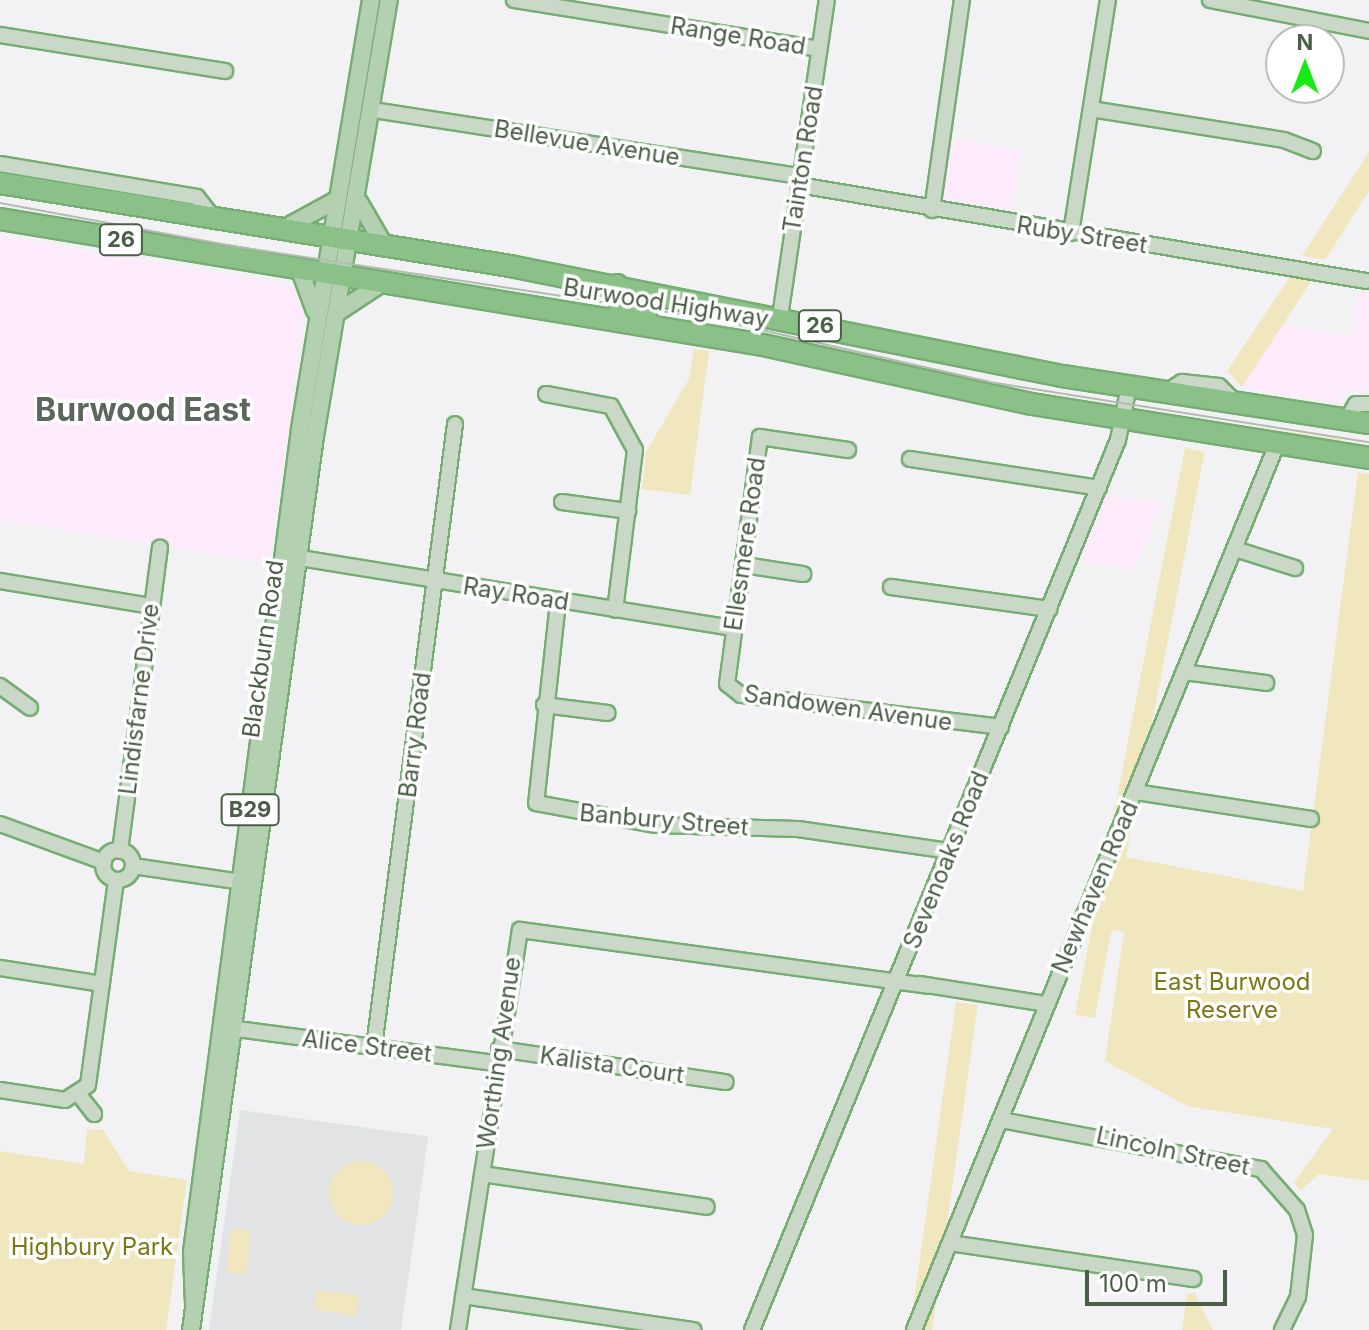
<!DOCTYPE html>
<html>
<head>
<meta charset="utf-8">
<style>
  body { margin:0 }
  #map { position:relative; width:1369px; height:1330px; overflow:hidden; background:#f2f1f3; font-family:Inter,sans-serif }
  div>[style] { position:absolute }
  [style*='--x'] { left:calc(var(--x)*1px); top:calc(var(--y)*1px); width:calc(var(--w)*1px); rotate:calc(var(--a)*1deg) }
  .commercial>* { inset:0; background:#fdebfb; transform-origin:0 0 }
  .education>* { inset:0; background:#e2e3e4; transform-origin:0 0 }
  .green>* { inset:0; background:#f1e7bf; transform-origin:0 0 }
  .round { border-radius:50% }
  .roads { filter:drop-shadow(2px 0 #76ad73) drop-shadow(-2px 0 #76ad73) drop-shadow(0 2px #76ad73) drop-shadow(0 -2px #76ad73) }
  .minor>* { height:14px; margin:-7px; padding:0 7px; transform-origin:7px; border-radius:7px; background:#c9d8c7 }
  .minor>.ring { margin:-7px; padding:0; box-sizing:content-box; background:none; border:14px solid #c9d8c7; border-radius:50% }
  .major>* { height:16px; margin:-8px; padding:0 8px; transform-origin:8px; border-radius:8px; background:#b3d0b0 }
  .highway>* { height:20px; margin:-10px; padding:0 10px; transform-origin:10px; border-radius:10px; background:#8bc188 }
  .tram>* { height:2px; margin:-1px; padding:0 1px; transform-origin:1px; border-radius:1px; background:#b3bbb3 }
  span { translate:-50% -50%; white-space:nowrap; text-align:center; line-height:1.15; -webkit-text-stroke:7px #fff; paint-order:stroke }
  .shield-label span { padding:2px 6px; background:#fff; border:2px solid; border-radius:6px; -webkit-text-stroke-width:0 }
  .shield-label { font-size:22px; color:#4b5f48; font-weight:700 }
  .street-label { font-size:24px; color:#4b5f48 }
  .park-label { font-size:24px; color:#7f7714 }
  .district-label { font-size:32px; color:#5d665d; font-weight:700 }
  .north { position:absolute; left:1265px; top:24px; width:80px; height:80px; box-sizing:border-box; background:#fff; border:2px solid #b7bfb6; border-radius:50%; rotate:0deg; font-size:22px; font-weight:700; line-height:32px; text-align:center; color:#4b5f48 }
  .north::after { content:''; display:block; margin:auto; width:28px; height:36px; background:#17eb13; clip-path:polygon(50% 0,100% 100%,50% 72%,0 100%) }
  .scale { position:absolute; left:1085px; top:1270px; width:142px; height:36px; box-sizing:border-box; border:4px solid #4b5f48; border-top:0; padding-left:10px; font-size:24px; line-height:28px; white-space:nowrap; color:#4b5f48; -webkit-text-stroke:6px #fff; paint-order:stroke }
</style>
</head>
<body>
<div id="map">
  <div class="commercial">
    <i style="left:947px;top:138px;width:74px;height:62px;rotate:9deg"></i>
    <i style="clip-path:polygon(0 236px,294px 286px,304px 301px,301px 343px,269px 563px,0 519px)"></i>
    <i style="clip-path:polygon(1360px 287px,1369px 289px,1369px 393px,1343px 389px,1341px 404px,1242px 387px,1283px 325px,1351px 336px)"></i>
    <i style="clip-path:polygon(1101px 494px,1162px 503px,1135px 569px,1074px 561px)"></i>
  </div>
  <div class="education">
    <i style="left:240px;top:1110px;width:190px;height:222px;rotate:8deg"></i>
  </div>
  <div class="green">
    <i style="clip-path:polygon(1369px 152px,1369px 191px,1325px 260px,1302px 256px)"></i>
    <i style="clip-path:polygon(1290px 277px,1312px 280px,1242px 387px,1227px 371px)"></i>
    <i style="clip-path:polygon(694px 349px,709px 351px,690px 495px,642px 489px,646px 452px,689px 379px)"></i>
    <i style="left:1233px;top:424px;width:110px;height:4px;rotate:8deg"></i>
    <i style="left:1185px;top:448px;width:20px;height:577px;rotate:11deg"></i>
    <i style="clip-path:polygon(1358px 472px,1369px 474px,1369px 1181px,1319px 1174px,1300px 1191px,1294px 1182px,1333px 1129px,1187px 1106px,1105px 1061px,1124px 932px,1092px 927px,1121px 856px,1303px 891px)"></i>
    <i style="left:956px;top:1002px;width:22px;height:355px;rotate:8deg"></i>
    <i style="clip-path:polygon(87px 1129px,103px 1130px,129px 1171px,187px 1180px,166px 1330px,0 1330px,0 1151px,84px 1164px)"></i>
    <i class="round" style="left:329px;top:1161px;width:64px;height:64px"></i>
    <i style="left:231px;top:1229px;width:20px;height:43px;rotate:6deg"></i>
    <i style="left:317px;top:1290px;width:42px;height:20px;rotate:8deg"></i>
    <i style="clip-path:polygon(1195px 1292px,1205px 1315px,1213px 1330px,1182px 1330px,1187px 1294px)"></i>
  </div>
  <div class="roads">
    <div class="minor">
      <i style="--x:514;--y:0;--w:309;--a:9.1"></i>
      <i style="--x:1210;--y:0;--w:162;--a:11"></i>
      <i style="--x:0;--y:35;--w:228;--a:9.1"></i>
      <i style="--x:1091;--y:109;--w:195;--a:9.1"></i>
      <i style="--x:1284;--y:140;--w:31;--a:21"></i>
      <i style="--x:373;--y:110;--w:433;--a:8.8"></i>
      <i style="--x:0;--y:164;--w:200;--a:9.5"></i>
      <i style="--x:197;--y:197;--w:24;--a:52"></i>
      <i style="--x:799;--y:185;--w:575;--a:9.61"></i>
      <i style="--x:932;--y:210;--w:212;--a:-81.9"></i>
      <i style="--x:1071;--y:233;--w:236;--a:-81"></i>
      <i style="--x:780;--y:317;--w:320;--a:-81.6"></i>
      <i style="--x:1168;--y:391;--w:17;--a:-33"></i>
      <i style="--x:1182;--y:382;--w:37;--a:6"></i>
      <i style="--x:1219;--y:386;--w:23;--a:45"></i>
      <i style="--x:546;--y:394;--w:66;--a:10.5"></i>
      <i style="--x:611;--y:406;--w:50;--a:61.4"></i>
      <i style="--x:635;--y:450;--w:161;--a:97.1"></i>
      <i style="--x:1347;--y:420;--w:18;--a:-61"></i>
      <i style="--x:1356;--y:404;--w:13;--a:0"></i>
      <i style="--x:848;--y:450;--w:89;--a:-171.6"></i>
      <i style="--x:760;--y:437;--w:249;--a:97.6"></i>
      <i style="--x:727;--y:684;--w:18;--a:38"></i>
      <i style="--x:741;--y:695;--w:262;--a:7"></i>
      <i style="--x:910;--y:459;--w:191;--a:8.7"></i>
      <i style="--x:562;--y:502;--w:67;--a:7.8"></i>
      <i style="--x:1235;--y:549;--w:63;--a:17.6"></i>
      <i style="--x:300;--y:558;--w:439;--a:9.2"></i>
      <i style="--x:744;--y:565;--w:60;--a:8.7"></i>
      <i style="--x:0;--y:581;--w:153;--a:9.4"></i>
      <i style="--x:891;--y:587;--w:160;--a:7.9"></i>
      <i style="--x:558;--y:602;--w:202;--a:96.2"></i>
      <i style="--x:536;--y:803;--w:122;--a:10.4"></i>
      <i style="--x:656;--y:825;--w:142;--a:1.6"></i>
      <i style="--x:798;--y:829;--w:152;--a:8.3"></i>
      <i style="--x:1184;--y:672;--w:83;--a:7.6"></i>
      <i style="--x:0;--y:686;--w:37;--a:36"></i>
      <i style="--x:544;--y:705;--w:64;--a:7.2"></i>
      <i style="--x:1135;--y:792;--w:178;--a:8.7"></i>
      <i style="--x:0;--y:824;--w:111;--a:20.1"></i>
      <i class="ring" style="left:103px;top:850px;width:16px;height:16px"></i>
      <i style="--x:120;--y:851;--w:306;--a:-82.5"></i>
      <i style="--x:133;--y:866;--w:109;--a:8.4"></i>
      <i style="--x:0;--y:968;--w:103;--a:8.9"></i>
      <i style="--x:920;--y:984;--w:128;--a:9"></i>
      <i style="--x:237;--y:1029;--w:262;--a:7.5"></i>
      <i style="--x:374;--y:1047;--w:628;--a:-82.59"></i>
      <i style="--x:499;--y:1049;--w:229;--a:8.3"></i>
      <i style="--x:0;--y:1090;--w:66;--a:8.7"></i>
      <i style="--x:65;--y:1100;--w:27;--a:-33"></i>
      <i style="--x:88;--y:1085;--w:207;--a:-82.2"></i>
      <i style="--x:80;--y:1096;--w:23;--a:52"></i>
      <i style="--x:1001;--y:1120;--w:265;--a:10.7"></i>
      <i style="--x:1261;--y:1169;--w:55;--a:48.7"></i>
      <i style="--x:1297;--y:1210;--w:26;--a:72"></i>
      <i style="--x:1305;--y:1235;--w:62;--a:96.4"></i>
      <i style="--x:1298;--y:1297;--w:37;--a:116"></i>
      <i style="--x:482;--y:1174;--w:227;--a:8.3"></i>
      <i style="--x:950;--y:1243;--w:246;--a:8.4"></i>
      <i style="--x:463;--y:1296;--w:233;--a:8.4"></i>
      <i style="--x:458;--y:1330;--w:405;--a:-81.2"></i>
      <i style="--x:520;--y:930;--w:412;--a:7.8"></i>
      <i style="--x:752;--y:1330;--w:962;--a:-67.65"></i>
      <i style="--x:1118;--y:440;--w:55;--a:-78.5"></i>
      <i style="--x:914;--y:1330;--w:957;--a:-67.72"></i>
    </div>
    <div class="major">
      <i style="--x:359;--y:202;--w:50;--a:59.8"></i>
      <i style="--x:285;--y:228;--w:60;--a:-28.7"></i>
      <i style="--x:301;--y:273;--w:40;--a:69.8"></i>
      <i style="--x:338;--y:312;--w:49;--a:-33.4"></i>
      <i style="--x:194;--y:1304;--w:52;--a:-92.2"></i>
      <i style="--x:192;--y:1252;--w:830;--a:-82.52"></i>
      <i style="--x:300;--y:429;--w:435;--a:-80.6"></i>
      <i style="--x:191;--y:1330;--w:903;--a:-82.1"></i>
      <i style="--x:315;--y:436;--w:442;--a:-80.4"></i>
    </div>
    <div class="highway">
      <i style="--x:0;--y:183;--w:517;--a:9.24"></i>
      <i style="--x:510;--y:266;--w:563;--a:11.27"></i>
      <i style="--x:1062;--y:376;--w:311;--a:8.7"></i>
      <i style="--x:0;--y:219;--w:773;--a:9.38"></i>
      <i style="--x:763;--y:345;--w:275;--a:12.4"></i>
      <i style="--x:1032;--y:404;--w:341;--a:9.1"></i>
      <i style="--x:617;--y:285;--w:22;--a:82"></i>
      <i style="--x:620;--y:307;--w:27;--a:13"></i>
    </div>
  </div>
  <div class="tram">
    <i style="--x:0;--y:203;--w:235;--a:10.5"></i>
    <i style="--x:231;--y:246;--w:487;--a:8.6"></i>
    <i style="--x:713;--y:319;--w:289;--a:12.8"></i>
    <i style="--x:995;--y:383;--w:379;--a:9"></i>
  </div>
  <div class="shield-label">
    <span style="left:121px;top:240px">26</span>
    <span style="left:820px;top:326px">26</span>
    <span style="left:250px;top:810px">B29</span>
  </div>
  <div class="street-label">
    <span style="left:738px;top:36px;rotate:9deg">Range Road</span>
    <span style="left:587px;top:143px;rotate:9deg">Bellevue Avenue</span>
    <span style="left:803px;top:159px;rotate:-81deg">Tainton Road</span>
    <span style="left:1082px;top:235px;rotate:9deg">Ruby Street</span>
    <span style="left:666px;top:303px;rotate:9deg">Burwood Highway</span>
    <span style="left:745px;top:544px;rotate:-82deg">Ellesmere Road</span>
    <span style="left:516px;top:594px;rotate:9deg">Ray Road</span>
    <span style="left:263px;top:649px;rotate:-82deg">Blackburn Road</span>
    <span style="left:139px;top:699px;rotate:-83deg">Lindisfarne Drive</span>
    <span style="left:848px;top:708px;rotate:8deg">Sandowen Avenue</span>
    <span style="left:415px;top:735px;rotate:-83deg">Barry Road</span>
    <span style="left:664px;top:820px;rotate:5deg">Banbury Street</span>
    <span style="left:946px;top:860px;rotate:-68deg">Sevenoaks Road</span>
    <span style="left:1095px;top:887px;rotate:-67deg">Newhaven Road</span>
    <span style="left:367px;top:1046px;rotate:7deg">Alice Street</span>
    <span style="left:499px;top:1053px;rotate:-82deg">Worthing Avenue</span>
    <span style="left:612px;top:1065px;rotate:8deg">Kalista Court</span>
    <span style="left:1173px;top:1151px;rotate:12deg">Lincoln Street</span>
  </div>
  <div class="park-label">
    <span style="left:1232px;top:996px">East Burwood<br>Reserve</span>
    <span style="left:92px;top:1247px">Highbury Park</span>
  </div>
  <div class="district-label">
    <span style="left:143px;top:410px">Burwood East</span>
  </div>
  <div class="north">N</div>
  <div class="scale">100 m</div>
</div>
</body>
</html>
